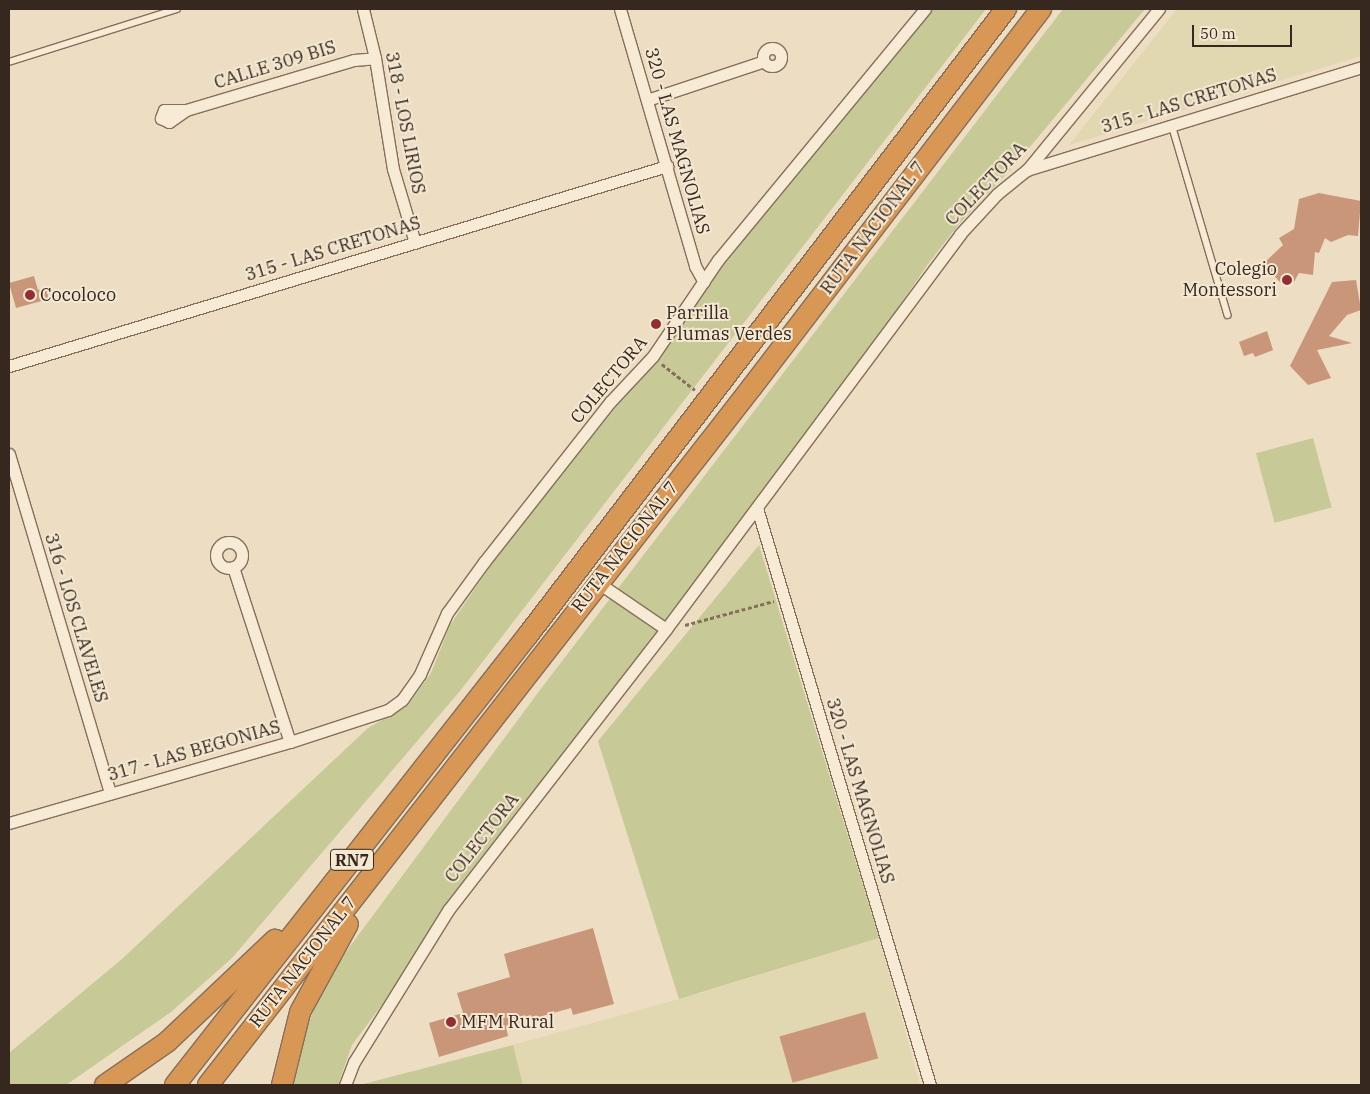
<!DOCTYPE html>
<html>
<head>
<meta charset="utf-8">
<style>
  body { margin:0 }
  #map { position:relative; width:1370px; height:1094px; overflow:hidden; background:#ecddc3; font-family:"IBM Plex Serif",serif }
  div>[style] { position:absolute }
  [style*='--x'] { left:calc(var(--x)*1px); top:calc(var(--y)*1px); width:calc(var(--w)*1px); rotate:calc(var(--a)*1deg) }
  .farmland>* { inset:0; background:#e1d7b1 }
  .green>* { inset:0; background:#c7ca97; transform-origin:0 0 }
  .building>* { inset:0; background:#c9967a; transform-origin:0 0 }
  .path>* { height:2.5px; margin-top:-1.25px; transform-origin:0; background:repeating-linear-gradient(90deg,#866f5a 0 4px,transparent 0 6.5px) }
  .roads { filter:drop-shadow(1px 0 #866f5a) drop-shadow(-1px 0 #866f5a) drop-shadow(0 1px #866f5a) drop-shadow(0 -1px #866f5a) }
  .service>* { height:5.5px; margin:-2.75px; padding:0 2.75px; transform-origin:2.75px; border-radius:2.75px; background:#f7ebd6 }
  .minor>* { height:11px; margin:-5.5px; padding:0 5.5px; transform-origin:5.5px; border-radius:5.5px; background:#f7ebd6 }
  .minor>.ring { margin:-5.5px; padding:0; box-sizing:content-box; background:none; border:11px solid #f7ebd6; border-radius:50% }
  .motorway>* { height:20px; margin:-10px; padding:0 10px; transform-origin:10px; border-radius:10px; background:#d99756 }
  .dots>* { width:14px; height:14px; translate:-50% -50%; box-sizing:border-box; border:2px solid #f4e8d2; border-radius:50% }
  span { translate:-50% -50%; white-space:nowrap; text-align:center; line-height:1.15; -webkit-text-stroke:4px #f4e8d2; paint-order:stroke }
  .shield-label span { padding:1px 4px; background:#f4e8d2; border:1px solid; border-radius:4px; -webkit-text-stroke-width:0 }
  .shield-label { font-size:16px; color:#36281e; font-weight:700 }
  .street-label { font-size:18px; color:#36281e }
  .poi-label { font-size:18px; color:#36281e }
  .right { translate:-100% -50%; text-align:right }
  .left { translate:0 -50%; text-align:left }
  .frame { position:absolute; inset:0; border:10px solid #36281e; pointer-events:none }
  .scale { position:absolute; left:1192px; top:25px; width:100px; height:22px; box-sizing:border-box; border:2px solid #36281e; border-top:0; padding-left:6px; font-size:15px; line-height:18px; white-space:nowrap; color:#36281e; -webkit-text-stroke:4px #f4e8d2; paint-order:stroke }
</style>
</head>
<body>
<div id="map">
  <div class="farmland">
    <i style="clip-path:polygon(1177px 9px,1361px 9px,1361px 56px,1069px 145px)"></i>
    <i style="clip-path:polygon(879px 938px,920px 1085px,523px 1085px,513px 1045px,701px 993px)"></i>
  </div>
  <div class="green">
    <i style="clip-path:polygon(932px 9px,986px 9px,460px 691px,232px 958px,171px 1012px,66px 1085px,9px 1085px,9px 1053px,122px 959px,368px 728px,408px 705px,431px 673px,450px 625px,502px 549px,692px 312px,728px 253px)"></i>
    <i style="clip-path:polygon(1063px 9px,1145px 9px,1015px 165px,959px 224px,928px 264px,852px 376px,352px 1045px,338px 1085px,291px 1085px,294px 1058px,328px 976px,546px 682px)"></i>
    <i style="left:1313px;top:438px;width:72px;height:59px;rotate:75deg"></i>
    <i style="clip-path:polygon(759px 545px,879px 938px,679px 999px,598px 741px)"></i>
    <i style="clip-path:polygon(513px 1045px,523px 1085px,360px 1085px)"></i>
  </div>
  <div class="building">
    <i style="clip-path:polygon(1319px 193px,1361px 201px,1358px 236px,1348px 235px,1331px 242px,1325px 238px,1319px 253px,1315px 252px,1313px 275px,1299px 273px,1294px 282px,1281px 283px,1263px 264px,1283px 245px,1279px 238px,1294px 229px,1299px 199px)"></i>
    <i style="clip-path:polygon(34px 276px,38px 290px,46px 288px,49px 299px,16px 308px,9px 283px)"></i>
    <i style="clip-path:polygon(1356px 280px,1361px 310px,1347px 315px,1329px 336px,1352px 343px,1317px 350px,1331px 378px,1308px 385px,1290px 366px,1332px 282px)"></i>
    <i style="clip-path:polygon(1267px 331px,1273px 350px,1255px 357px,1253px 353px,1244px 356px,1239px 342px)"></i>
    <i style="clip-path:polygon(593px 928px,614px 1004px,573px 1015px,571px 1008px,506px 1026px,508px 1036px,439px 1057px,429px 1023px,463px 1013px,457px 993px,510px 977px,504px 954px)"></i>
    <i style="left:865px;top:1012px;width:48px;height:89px;rotate:74deg"></i>
  </div>
  <div class="path">
    <i style="--x:662;--y:364;--w:42;--a:38.2"></i>
    <i style="--x:685;--y:625;--w:92;--a:-15.1"></i>
  </div>
  <div class="roads">
    <div class="service">
      <i style="--x:9;--y:62;--w:176;--a:-17.5"></i>
      <i style="--x:1172;--y:125;--w:198;--a:73.6"></i>
    </div>
    <div class="minor">
      <i style="--x:363;--y:9;--w:50;--a:76.2"></i>
      <i style="--x:375;--y:58;--w:112;--a:80.8"></i>
      <i style="--x:393;--y:169;--w:77;--a:73.4"></i>
      <i style="--x:620;--y:9;--w:268;--a:73.7"></i>
      <i style="--x:695;--y:266;--w:18;--a:61"></i>
      <i class="ring" style="left:763px;top:48px;width:7px;height:7px"></i>
      <i style="--x:647;--y:100;--w:123;--a:-18.4"></i>
      <i style="--x:186;--y:110;--w:22;--a:180"></i>
      <i style="--x:164;--y:110;--w:9;--a:111"></i>
      <i style="--x:161;--y:118;--w:9;--a:27"></i>
      <i style="--x:169;--y:122;--w:21;--a:-35"></i>
      <i style="--x:186;--y:110;--w:175;--a:-16.6"></i>
      <i style="--x:354;--y:60;--w:21;--a:-5"></i>
      <i style="--x:1027;--y:170;--w:350;--a:-17.1"></i>
      <i style="--x:9;--y:366;--w:688;--a:-16.91"></i>
      <i style="--x:9;--y:454;--w:354;--a:73.4"></i>
      <i style="--x:757;--y:508;--w:602;--a:73.31"></i>
      <i class="ring" style="left:216px;top:542px;width:15px;height:15px"></i>
      <i style="--x:233;--y:567;--w:184;--a:72"></i>
      <i style="--x:597;--y:582;--w:83;--a:34.3"></i>
      <i style="--x:9;--y:823;--w:292;--a:-16.1"></i>
      <i style="--x:290;--y:742;--w:103;--a:-18.1"></i>
      <i style="--x:388;--y:710;--w:17;--a:-36"></i>
      <i style="--x:402;--y:700;--w:32;--a:-55"></i>
      <i style="--x:420;--y:674;--w:67;--a:-66.1"></i>
      <i style="--x:447;--y:613;--w:63;--a:-54"></i>
      <i style="--x:484;--y:562;--w:204;--a:-51.8"></i>
      <i style="--x:610;--y:402;--w:63;--a:-46.9"></i>
      <i style="--x:653;--y:356;--w:116;--a:-55.9"></i>
      <i style="--x:718;--y:260;--w:325;--a:-50.5"></i>
      <i style="--x:345;--y:1085;--w:25;--a:-69"></i>
      <i style="--x:354;--y:1062;--w:180;--a:-58.2"></i>
      <i style="--x:449;--y:909;--w:354;--a:-52.2"></i>
      <i style="--x:666;--y:629;--w:492;--a:-53.3"></i>
      <i style="--x:960;--y:234;--w:54;--a:-47.2"></i>
      <i style="--x:997;--y:194;--w:38;--a:-39"></i>
      <i style="--x:1027;--y:170;--w:208;--a:-50.7"></i>
    </div>
    <div class="motorway">
      <i style="--x:105;--y:1085;--w:75;--a:-34.7"></i>
      <i style="--x:167;--y:1042;--w:149;--a:-43.4"></i>
      <i style="--x:175;--y:1085;--w:572;--a:-51.89"></i>
      <i style="--x:528;--y:635;--w:788;--a:-52.64"></i>
      <i style="--x:208;--y:1085;--w:885;--a:-52.07"></i>
      <i style="--x:752;--y:387;--w:476;--a:-52.6"></i>
      <i style="--x:282;--y:1085;--w:75;--a:-76.1"></i>
      <i style="--x:300;--y:1012;--w:100;--a:-61.4"></i>
    </div>
  </div>
  <div class="dots">
    <i style="left:1287px;top:280px;background:#922d34"></i>
    <i style="left:30px;top:295px;background:#922d34"></i>
    <i style="left:656px;top:324px;background:#922d34"></i>
    <i style="left:451px;top:1022px;background:#922d34"></i>
  </div>
  <div class="shield-label">
    <span style="left:352px;top:860px">RN7</span>
  </div>
  <div class="street-label">
    <span style="left:275px;top:65px;rotate:-17deg">CALLE 309 BIS</span>
    <span style="left:1189px;top:101px;rotate:-17deg">315 - LAS CRETONAS</span>
    <span style="left:405px;top:123px;rotate:79deg">318 - LOS LIRIOS</span>
    <span style="left:677px;top:141px;rotate:74deg">320 - LAS MAGNOLIAS</span>
    <span style="left:986px;top:184px;rotate:-46deg">COLECTORA</span>
    <span style="left:873px;top:228px;rotate:-53deg">RUTA NACIONAL 7</span>
    <span style="left:333px;top:249px;rotate:-17deg">315 - LAS CRETONAS</span>
    <span style="left:609px;top:380px;rotate:-50deg">COLECTORA</span>
    <span style="left:625px;top:547px;rotate:-52deg">RUTA NACIONAL 7</span>
    <span style="left:76px;top:618px;rotate:73deg">316 - LOS CLAVELES</span>
    <span style="left:194px;top:751px;rotate:-16deg">317 - LAS BEGONIAS</span>
    <span style="left:860px;top:791px;rotate:73deg">320 - LAS MAGNOLIAS</span>
    <span style="left:482px;top:838px;rotate:-52deg">COLECTORA</span>
    <span style="left:303px;top:962px;rotate:-52deg">RUTA NACIONAL 7</span>
  </div>
  <div class="poi-label">
    <span class="right" style="left:1277px;top:280px">Colegio<br>Montessori</span>
    <span class="left" style="left:40px;top:295px">Cocoloco</span>
    <span class="left" style="left:666px;top:324px">Parrilla<br>Plumas Verdes</span>
    <span class="left" style="left:461px;top:1022px">MFM Rural</span>
  </div>
  <div class="frame"></div>
  <div class="scale">50 m</div>
</div>
</body>
</html>
